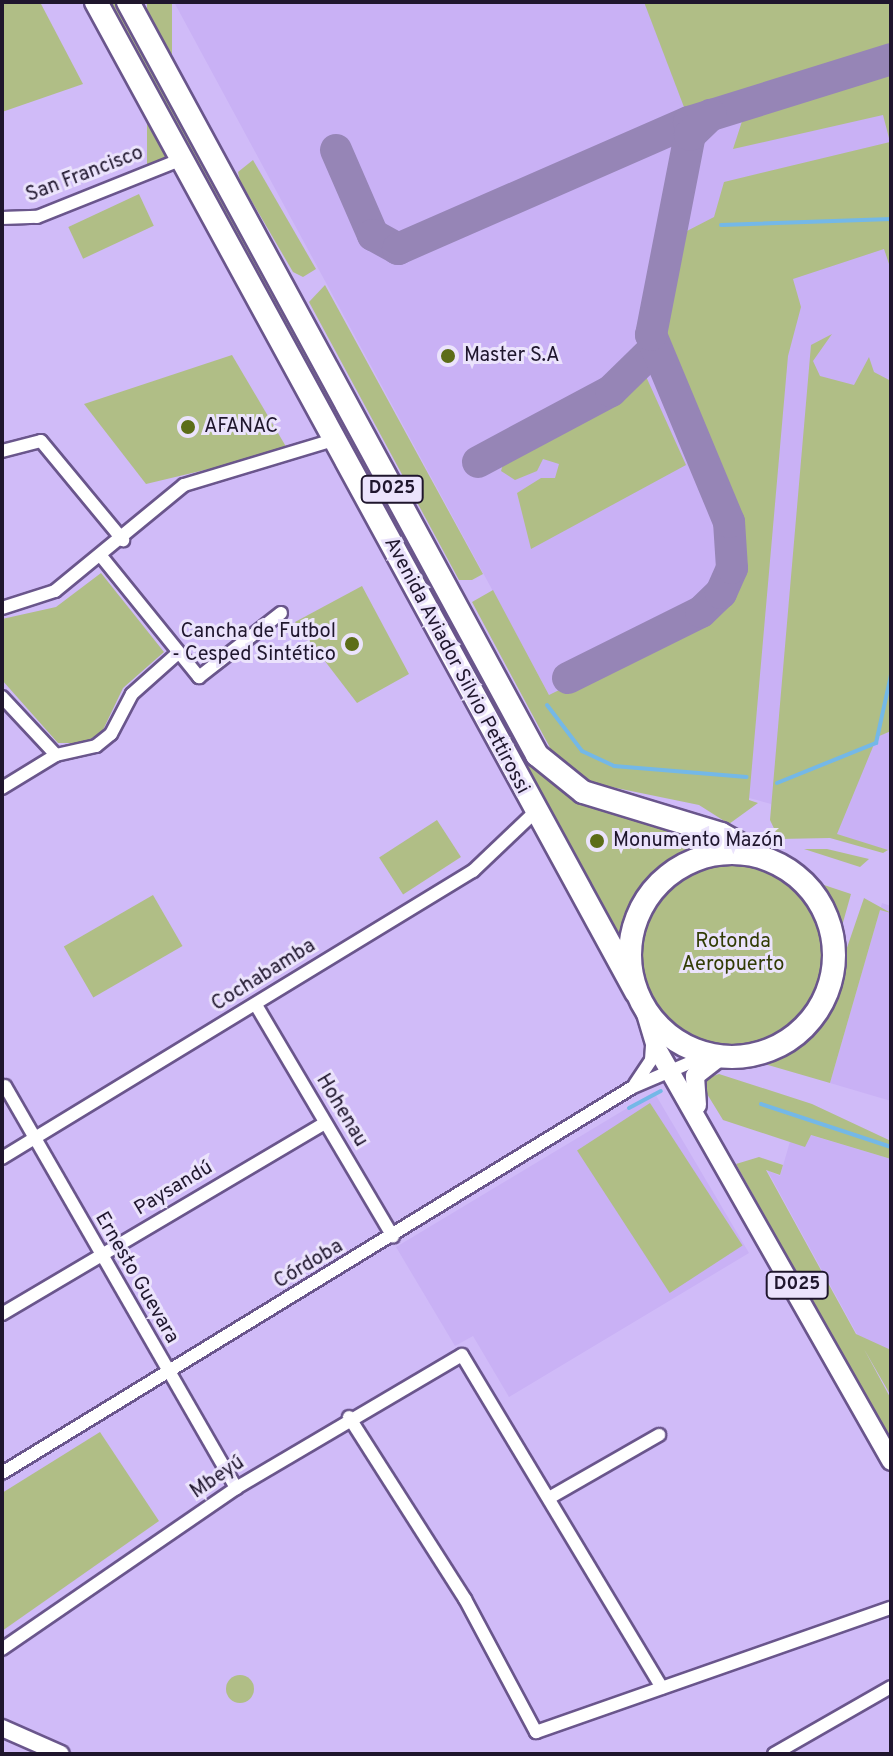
<!DOCTYPE html>
<html>
<head>
<meta charset="utf-8">
<style>
  body { margin:0 }
  #map { position:relative; width:893px; height:1756px; overflow:hidden; background:#d0bbf8; font-family:Overpass,sans-serif }
  div>[style] { position:absolute }
  [style*='--x'] { left:calc(var(--x)*1px); top:calc(var(--y)*1px); width:calc(var(--w)*1px); rotate:calc(var(--a)*1deg) }
  .built>* { inset:0; background:#c9b1f5 }
  .green>* { inset:0; background:#b0be86; transform-origin:0 0 }
  .round { border-radius:50% }
  .stream>* { height:4px; margin:-2px; padding:0 2px; transform-origin:2px; border-radius:2px; background:#74b8e7 }
  .taxiway>* { height:32px; margin:-16px; padding:0 16px; transform-origin:16px; border-radius:16px; background:#9685b6 }
  .roads { filter:drop-shadow(2px 0 #6a568c) drop-shadow(-2px 0 #6a568c) drop-shadow(0 2px #6a568c) drop-shadow(0 -2px #6a568c) }
  .street>* { height:12px; margin:-6px; padding:0 6px; transform-origin:6px; border-radius:6px; background:#fff }
  .secondary>* { height:16px; margin:-8px; padding:0 8px; transform-origin:8px; border-radius:8px; background:#fff }
  .primary>* { height:18px; margin:-9px; padding:0 9px; transform-origin:9px; border-radius:9px; background:#fff }
  .highway>* { height:22px; margin:-11px; padding:0 11px; transform-origin:11px; border-radius:11px; background:#fff }
  .highway>.ring { margin:-11px; padding:0; box-sizing:content-box; background:none; border:22px solid #fff; border-radius:50% }
  .dots>* { width:22px; height:22px; translate:-50% -50%; box-sizing:border-box; border:4px solid #ebe3fc; border-radius:50% }
  span { translate:-50% -50%; white-space:nowrap; text-align:center; line-height:1.15; -webkit-text-stroke:6px #ebe3fc; paint-order:stroke }
  .shield-label span { padding:2px 6px; background:#ebe3fc; border:2px solid; border-radius:6px; -webkit-text-stroke-width:0 }
  .shield-label { font-size:18px; color:#1f162d; font-weight:700 }
  .street-label { font-size:20px; color:#1f162d }
  .poi-label { font-size:20px; color:#1f162d }
  .left { translate:0 -50%; text-align:left }
  .right { translate:-100% -50%; text-align:right }
  .park-label { font-size:20px; color:#323c05 }
  .frame { position:absolute; inset:0; border:4px solid #1f162d; pointer-events:none }
</style>
</head>
<body>
<div id="map">
  <div class="built">
    <i style="clip-path:polygon(174px 2px,891px 2px,891px 851px,771px 816px,771px 804px,630px 766px,554px 704px)"></i>
    <i style="clip-path:polygon(882px 903px,891px 906px,891px 1101px,830px 1083px)"></i>
    <i style="clip-path:polygon(654px 1092px,749px 1253px,509px 1397px,473px 1336px,455px 1346px,396px 1247px)"></i>
    <i style="clip-path:polygon(810px 1135px,891px 1159px,891px 1396px,767px 1170px,780px 1176px,791px 1138px)"></i>
  </div>
  <div class="green">
    <i style="clip-path:polygon(2px 2px,40px 2px,83px 84px,2px 112px)"></i>
    <i style="clip-path:polygon(104px 2px,120px 2px,532px 762px,567px 796px,719px 844px,679px 857px,653px 878px,630px 914px,623px 954px)"></i>
    <i style="left:147px;top:2px;width:25px;height:169px"></i>
    <i style="clip-path:polygon(644px 2px,891px 2px,891px 52px,687px 115px)"></i>
    <i style="clip-path:polygon(891px 67px,891px 270px,884px 249px,793px 279px,801px 307px,788px 356px,749px 800px,758px 803px,729px 824px,699px 805px,592px 783px,555px 757px,472px 602px,493px 590px,549px 695px,726px 608px,742px 563px,735px 515px,664px 342px,685px 232px,714px 217px,724px 182px,890px 142px,883px 115px,733px 149px,746px 109px)"></i>
    <i style="clip-path:polygon(253px 160px,316px 269px,303px 277px,293px 272px,240px 181px,238px 172px)"></i>
    <i style="left:139px;top:194px;width:35px;height:78px;rotate:65deg"></i>
    <i style="clip-path:polygon(325px 285px,483px 574px,472px 580px,459px 580px,309px 302px)"></i>
    <i style="clip-path:polygon(832px 334px,813px 361px,820px 376px,854px 385px,869px 357px,874px 372px,891px 381px,891px 731px,877px 737px,837px 834px,888px 850px,883px 853px,830px 838px,779px 839px,770px 820px,811px 345px)"></i>
    <i style="clip-path:polygon(232px 355px,288px 450px,146px 484px,84px 404px)"></i>
    <i style="clip-path:polygon(644px 372px,686px 465px,531px 549px,517px 493px,541px 478px,555px 478px,559px 464px,543px 459px,537px 471px,515px 480px,501px 471px,504px 461px,611px 401px)"></i>
    <i style="clip-path:polygon(101px 573px,164px 652px,123px 688px,102px 732px,84px 743px,58px 743px,2px 680px,2px 619px,56px 607px)"></i>
    <i style="clip-path:polygon(362px 586px,409px 674px,357px 703px,295px 622px)"></i>
    <i style="left:437px;top:820px;width:44px;height:69px;rotate:57deg"></i>
    <i style="clip-path:polygon(804px 849px,827px 849px,869px 859px,860px 867px)"></i>
    <i class="round" style="left:639px;top:860px;width:188px;height:188px"></i>
    <i style="clip-path:polygon(815px 882px,851px 894px,840px 933px,830px 903px)"></i>
    <i style="left:153px;top:895px;width:59px;height:103px;rotate:60deg"></i>
    <i style="clip-path:polygon(864px 898px,891px 913px,880px 910px,830px 1083px,761px 1063px,801px 1040px,825px 1012px)"></i>
    <i style="clip-path:polygon(719px 1074px,812px 1104px,891px 1141px,891px 1159px,811px 1135px,805px 1147px,723px 1120px,704px 1089px,707px 1078px)"></i>
    <i style="left:650px;top:1103px;width:170px;height:87px;rotate:57deg"></i>
    <i style="clip-path:polygon(759px 1157px,783px 1165px,780px 1175px,766px 1170px,856px 1334px,891px 1350px,891px 1396px,864px 1349px,891px 1399px,891px 1443px,736px 1164px)"></i>
    <i style="clip-path:polygon(100px 1432px,159px 1521px,2px 1631px,2px 1493px)"></i>
    <i class="round" style="left:226px;top:1675px;width:28px;height:28px"></i>
  </div>
  <div class="stream">
    <i style="--x:721;--y:225;--w:170;--a:-2"></i>
    <i style="--x:547;--y:705;--w:58;--a:52.7"></i>
    <i style="--x:582;--y:751;--w:35;--a:25"></i>
    <i style="--x:614;--y:766;--w:133;--a:4.7"></i>
    <i style="--x:777;--y:783;--w:107;--a:-22"></i>
    <i style="--x:876;--y:743;--w:70;--a:-77.6"></i>
    <i style="--x:761;--y:1104;--w:137;--a:18.3"></i>
    <i style="--x:629;--y:1108;--w:36;--a:-28"></i>
  </div>
  <div class="taxiway">
    <i style="--x:336;--y:150;--w:93;--a:66.5"></i>
    <i style="--x:373;--y:235;--w:29;--a:29"></i>
    <i style="--x:398;--y:249;--w:318;--a:-23.6"></i>
    <i style="--x:689;--y:122;--w:212;--a:-17.3"></i>
    <i style="--x:478;--y:462;--w:151;--a:-28.1"></i>
    <i style="--x:611;--y:391;--w:59;--a:-44.3"></i>
    <i style="--x:568;--y:678;--w:148;--a:-26.4"></i>
    <i style="--x:701;--y:612;--w:28;--a:-44"></i>
    <i style="--x:721;--y:593;--w:27;--a:-66"></i>
    <i style="--x:732;--y:568;--w:46;--a:-93.7"></i>
    <i style="--x:729;--y:522;--w:203;--a:-112.6"></i>
    <i style="--x:651;--y:335;--w:204;--a:-79"></i>
    <i style="--x:690;--y:135;--w:29;--a:-44"></i>
  </div>
  <div class="roads">
    <div class="street">
      <i style="--x:2;--y:218;--w:35;--a:-2"></i>
      <i style="--x:37;--y:217;--w:156;--a:-21.8"></i>
      <i style="--x:2;--y:451;--w:40;--a:-14.4"></i>
      <i style="--x:41;--y:441;--w:129;--a:50.4"></i>
      <i style="--x:101;--y:556;--w:156;--a:51"></i>
      <i style="--x:199;--y:677;--w:104;--a:-38"></i>
      <i style="--x:2;--y:608;--w:56;--a:-17.8"></i>
      <i style="--x:55;--y:591;--w:167;--a:-39.4"></i>
      <i style="--x:184;--y:485;--w:156;--a:-16.8"></i>
      <i style="--x:2;--y:697;--w:79;--a:47"></i>
      <i style="--x:2;--y:788;--w:63;--a:-31.4"></i>
      <i style="--x:56;--y:755;--w:41;--a:-12.7"></i>
      <i style="--x:96;--y:746;--w:19;--a:-39"></i>
      <i style="--x:111;--y:734;--w:45;--a:-62.3"></i>
      <i style="--x:132;--y:694;--w:62;--a:-41.7"></i>
      <i style="--x:256;--y:1005;--w:269;--a:59.4"></i>
      <i style="--x:635;--y:1084;--w:29;--a:-56"></i>
      <i style="--x:651;--y:1060;--w:16;--a:-86"></i>
      <i style="--x:5;--y:1086;--w:464;--a:60.1"></i>
      <i style="--x:2;--y:1158;--w:552;--a:-31.36"></i>
      <i style="--x:473;--y:871;--w:86;--a:-43.6"></i>
      <i style="--x:2;--y:1314;--w:375;--a:-30.6"></i>
      <i style="--x:349;--y:1417;--w:216;--a:57.5"></i>
      <i style="--x:465;--y:1599;--w:151;--a:61.9"></i>
      <i style="--x:536;--y:1732;--w:376;--a:-19.3"></i>
      <i style="--x:2;--y:1473;--w:740;--a:-31.46"></i>
      <i style="--x:633;--y:1087;--w:84;--a:-23.2"></i>
      <i style="--x:549;--y:1498;--w:127;--a:-29.8"></i>
      <i style="--x:2;--y:1649;--w:284;--a:-34.5"></i>
      <i style="--x:236;--y:1488;--w:262;--a:-30.5"></i>
      <i style="--x:462;--y:1355;--w:388;--a:59"></i>
      <i style="--x:774;--y:1754;--w:135;--a:-29.8"></i>
    </div>
    <div class="secondary">
      <i style="--x:2;--y:1728;--w:64;--a:23.8"></i>
    </div>
    <div class="primary">
      <i style="--x:644;--y:1007;--w:42;--a:73.3"></i>
      <i style="--x:656;--y:1047;--w:476;--a:60.4"></i>
      <i style="--x:697;--y:1105;--w:29;--a:-94"></i>
      <i style="--x:695;--y:1076;--w:33;--a:-38"></i>
    </div>
    <div class="highway">
      <i style="--x:96;--y:2;--w:1128;--a:61.39"></i>
      <i style="--x:128;--y:2;--w:857;--a:61.49"></i>
      <i style="--x:537;--y:755;--w:59;--a:38.8"></i>
      <i style="--x:583;--y:792;--w:144;--a:16.9"></i>
      <i style="--x:721;--y:834;--w:46;--a:28.8"></i>
      <i class="ring" style="left:630px;top:853px;width:182px;height:182px"></i>
    </div>
  </div>
  <div class="dots">
    <i style="left:448px;top:356px;background:#5c6d18"></i>
    <i style="left:188px;top:427px;background:#5c6d18"></i>
    <i style="left:352px;top:644px;background:#5c6d18"></i>
    <i style="left:597px;top:841px;background:#5c6d18"></i>
  </div>
  <div class="shield-label">
    <span style="left:392px;top:489px">D025</span>
    <span style="left:797px;top:1285px">D025</span>
  </div>
  <div class="street-label">
    <span style="left:85px;top:175px;rotate:-21deg">San Francisco</span>
    <span style="left:456px;top:666px;rotate:62deg">Avenida Aviador Silvio Pettirossi</span>
    <span style="left:264px;top:976px;rotate:-32deg">Cochabamba</span>
    <span style="left:341px;top:1111px;rotate:59deg">Hohenau</span>
    <span style="left:174px;top:1189px;rotate:-31deg">Paysandú</span>
    <span style="left:309px;top:1265px;rotate:-31deg">Córdoba</span>
    <span style="left:136px;top:1278px;rotate:60deg">Ernesto Guevara</span>
    <span style="left:218px;top:1478px;rotate:-34deg">Mbeyú</span>
  </div>
  <div class="poi-label">
    <span class="left" style="left:464px;top:356px">Master S.A</span>
    <span class="left" style="left:204px;top:427px">AFANAC</span>
    <span class="right" style="left:336px;top:644px">Cancha de Futbol<br>- Cesped Sintético</span>
    <span class="left" style="left:613px;top:841px">Monumento Mazón</span>
  </div>
  <div class="park-label">
    <span style="left:733px;top:954px">Rotonda<br>Aeropuerto</span>
  </div>
  <div class="frame"></div>
</div>
</body>
</html>
